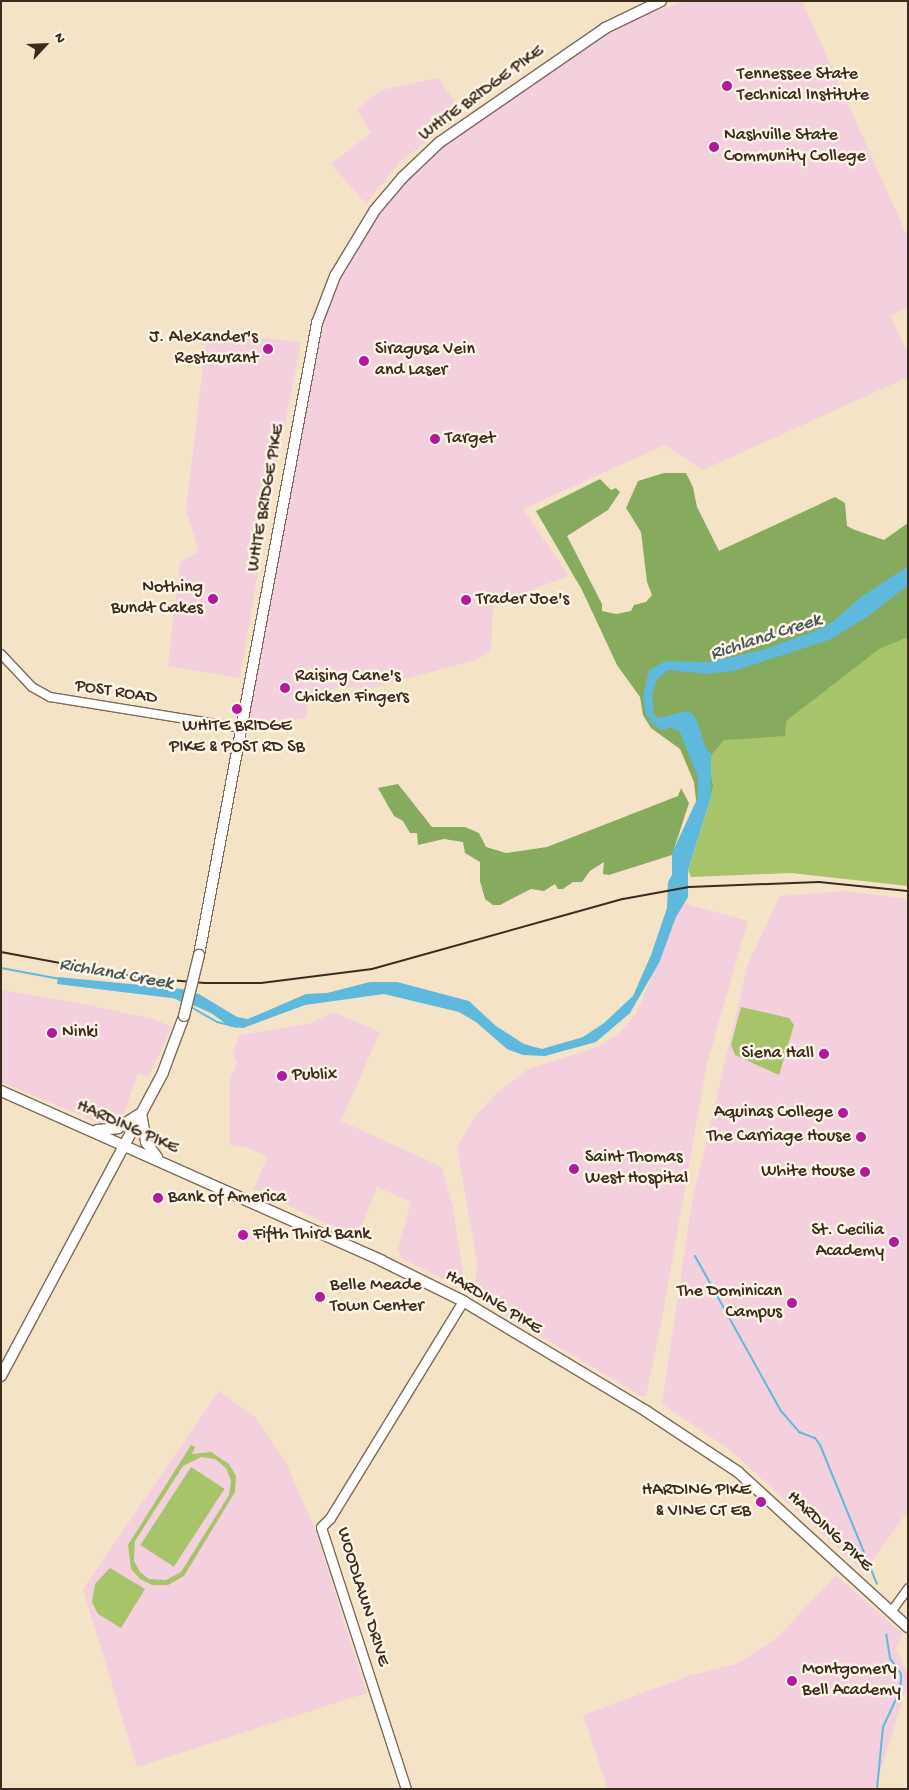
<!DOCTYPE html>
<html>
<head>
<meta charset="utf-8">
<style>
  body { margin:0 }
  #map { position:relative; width:909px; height:1790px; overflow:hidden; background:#f5e3c8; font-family:"Gochi Hand",sans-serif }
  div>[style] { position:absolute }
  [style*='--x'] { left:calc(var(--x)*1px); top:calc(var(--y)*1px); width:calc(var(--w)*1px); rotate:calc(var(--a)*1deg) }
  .built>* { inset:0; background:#f4cfdd }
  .green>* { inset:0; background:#a8c46a; transform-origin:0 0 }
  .forest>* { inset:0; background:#86aa5e }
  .water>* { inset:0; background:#5fb9dc }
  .stream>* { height:2px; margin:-1px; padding:0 1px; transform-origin:1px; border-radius:1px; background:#5fb9dc }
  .roads { filter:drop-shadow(1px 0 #7c6b5a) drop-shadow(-1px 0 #7c6b5a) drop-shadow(0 1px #7c6b5a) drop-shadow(0 -1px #7c6b5a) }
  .tertiary>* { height:8px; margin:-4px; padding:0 4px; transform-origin:4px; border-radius:4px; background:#fff }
  .secondary>* { height:9px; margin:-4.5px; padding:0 4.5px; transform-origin:4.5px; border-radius:4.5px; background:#fff }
  .primary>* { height:10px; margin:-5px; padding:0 5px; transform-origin:5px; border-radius:5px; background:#fff }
  .rail>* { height:2px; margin:-1px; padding:0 1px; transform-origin:1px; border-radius:1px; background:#3b2a1e }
  .bridges { filter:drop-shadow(1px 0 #7c6b5a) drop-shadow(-1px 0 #7c6b5a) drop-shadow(0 1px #7c6b5a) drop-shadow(0 -1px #7c6b5a) }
  .primary-bridge>* { height:10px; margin:-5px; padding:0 5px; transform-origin:5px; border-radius:5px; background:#fff }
  .dots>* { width:14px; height:14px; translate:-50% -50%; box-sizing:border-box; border:2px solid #fcf5e5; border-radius:50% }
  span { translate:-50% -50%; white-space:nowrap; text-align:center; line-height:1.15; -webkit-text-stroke:5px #fcf5e5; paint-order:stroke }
  .poi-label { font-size:18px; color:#3b2a1e }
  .left { translate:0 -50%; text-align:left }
  .right { translate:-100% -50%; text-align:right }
  .street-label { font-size:18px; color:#3b2a1e }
  .water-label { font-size:19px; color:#465557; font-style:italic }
  .frame { position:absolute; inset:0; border:2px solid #3b2a1e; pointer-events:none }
  .north { position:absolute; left:20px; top:20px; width:50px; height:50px; -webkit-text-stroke:4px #fcf5e5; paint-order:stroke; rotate:65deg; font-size:14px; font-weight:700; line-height:20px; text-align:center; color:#3b2a1e }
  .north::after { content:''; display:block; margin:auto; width:18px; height:22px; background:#3b2a1e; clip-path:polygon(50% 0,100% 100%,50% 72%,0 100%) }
</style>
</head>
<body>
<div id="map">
  <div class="built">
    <i style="clip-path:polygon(685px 1px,802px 1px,908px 238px,908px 307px,890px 316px,908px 353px,908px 377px,703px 470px,665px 445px,523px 509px,569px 576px,493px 604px,491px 650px,476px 660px,372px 688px,341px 687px,310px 694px,306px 718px,242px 728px,314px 341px,344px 259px,402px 178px,605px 28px)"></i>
    <i style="clip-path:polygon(438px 78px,463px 113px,400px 162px,366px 204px,331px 164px,371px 133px,357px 109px,381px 90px)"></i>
    <i style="clip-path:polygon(207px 332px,301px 342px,274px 480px,240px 678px,168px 666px,180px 562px,199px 551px,186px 511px)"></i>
    <i style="clip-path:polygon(847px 891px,908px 899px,908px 1511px,864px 1572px,730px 1450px,662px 1404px,692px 1202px,748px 964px,780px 896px)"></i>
    <i style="clip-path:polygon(682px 903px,748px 921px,707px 1063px,662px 1319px,646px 1396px,641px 1396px,480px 1300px,475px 1294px,477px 1261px,457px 1147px,475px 1117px,497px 1093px,528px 1069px,595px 1048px,618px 1034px,636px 1014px)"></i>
    <i style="clip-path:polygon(1px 990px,73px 1002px,153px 1019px,172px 1027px,148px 1078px,138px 1073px,123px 1116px,104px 1125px,1px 1082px)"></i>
    <i style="clip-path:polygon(332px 1012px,380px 1032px,341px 1121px,442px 1167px,453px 1208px,464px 1279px,458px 1281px,458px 1286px,402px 1259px,398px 1249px,411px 1202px,377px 1187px,357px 1238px,254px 1189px,267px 1157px,249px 1148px,230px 1145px,230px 1080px,237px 1063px,233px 1052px,240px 1035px,312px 1023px)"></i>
    <i style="clip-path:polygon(219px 1391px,256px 1418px,286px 1463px,314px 1527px,367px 1693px,137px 1767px,83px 1589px)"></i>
    <i style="clip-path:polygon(836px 1575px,903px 1634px,896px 1648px,906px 1671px,907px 1685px,875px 1789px,608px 1789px,583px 1715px,689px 1676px,737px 1664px,777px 1638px)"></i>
  </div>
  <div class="green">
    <i style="clip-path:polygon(908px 585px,908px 886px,791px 873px,691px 877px,688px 870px,711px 797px,711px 754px,654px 685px)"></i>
    <i style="clip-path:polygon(741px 1007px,789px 1018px,794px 1025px,779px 1075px,735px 1055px,731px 1045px)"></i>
    <i style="clip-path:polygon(evenodd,191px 1445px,195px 1447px,192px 1454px,211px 1452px,229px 1464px,236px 1476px,235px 1492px,184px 1576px,168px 1585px,152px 1585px,140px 1579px,131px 1569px,128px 1545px,191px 1445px,201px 1457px,215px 1459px,226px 1468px,231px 1481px,229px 1495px,181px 1572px,166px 1580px,149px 1579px,140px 1572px,134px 1561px,135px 1541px,183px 1466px,201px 1457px)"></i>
    <i style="left:191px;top:1467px;width:40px;height:93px;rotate:33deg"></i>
    <i style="clip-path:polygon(110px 1568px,145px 1589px,121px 1628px,98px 1614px,92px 1602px,95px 1584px)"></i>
  </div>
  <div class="forest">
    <i style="clip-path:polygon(664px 473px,686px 473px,693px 487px,697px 507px,719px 551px,835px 497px,845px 503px,847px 526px,855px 530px,884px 540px,908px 523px,908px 637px,879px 649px,786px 721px,785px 736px,724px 740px,708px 759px,713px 786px,708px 805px,696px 800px,694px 782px,680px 749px,651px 728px,643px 715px,640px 697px,617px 665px,582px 590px,536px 511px,600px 479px,611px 490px,616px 488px,620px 492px,608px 510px,567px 536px,602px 604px,602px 611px,616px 614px,631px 611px,634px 605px,646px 602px,652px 595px,647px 582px,641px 532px,626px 508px,638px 481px)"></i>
    <i style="clip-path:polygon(398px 784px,432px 827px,465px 827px,479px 833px,486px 847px,506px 853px,547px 847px,678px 796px,681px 788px,689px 803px,672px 855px,609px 875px,603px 874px,604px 862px,590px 871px,582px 882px,573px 882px,563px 889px,558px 889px,555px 884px,544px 891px,531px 889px,500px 905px,493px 905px,485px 899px,480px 881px,480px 862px,465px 853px,463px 842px,444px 839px,418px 845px,417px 833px,410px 833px,403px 821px,394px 816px,378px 788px)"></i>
  </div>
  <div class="water">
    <i style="clip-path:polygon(908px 566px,908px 585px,867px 617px,829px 640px,734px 671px,708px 674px,668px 670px,657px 679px,652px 696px,654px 715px,659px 718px,686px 711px,693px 714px,698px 723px,705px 746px,711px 754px,711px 797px,688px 870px,688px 897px,676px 917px,659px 963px,630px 1013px,596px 1042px,545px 1056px,523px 1055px,507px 1049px,476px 1022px,459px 1012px,384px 994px,305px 1005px,243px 1028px,229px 1026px,211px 1013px,179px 999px,57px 984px,58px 977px,182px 989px,199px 994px,237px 1017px,248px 1019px,306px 994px,327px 993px,370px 982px,397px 982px,469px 1001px,496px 1026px,524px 1044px,542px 1049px,583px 1037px,604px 1023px,633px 996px,651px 955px,667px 908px,668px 882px,672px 875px,672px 853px,698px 797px,698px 777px,679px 730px,674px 727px,661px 728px,646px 715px,643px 696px,649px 670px,666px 661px,710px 662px,762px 650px,815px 631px,831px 623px,861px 597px)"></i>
  </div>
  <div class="stream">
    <i style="--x:650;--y:721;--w:14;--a:34"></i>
    <i style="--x:662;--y:729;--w:5;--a:-11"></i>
    <i style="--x:672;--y:727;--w:10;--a:24"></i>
    <i style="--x:1;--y:968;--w:60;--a:10.6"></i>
    <i style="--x:174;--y:997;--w:10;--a:29"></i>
    <i style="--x:191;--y:1007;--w:30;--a:30"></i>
    <i style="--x:217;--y:1022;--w:21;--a:14"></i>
    <i style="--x:695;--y:1256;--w:177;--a:61"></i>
    <i style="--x:781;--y:1411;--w:28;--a:49"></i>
    <i style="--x:799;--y:1432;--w:17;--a:21"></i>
    <i style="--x:815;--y:1438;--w:9;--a:54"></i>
    <i style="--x:820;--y:1445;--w:150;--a:67.7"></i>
    <i style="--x:877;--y:1789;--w:62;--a:-84.5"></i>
    <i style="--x:883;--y:1727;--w:38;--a:-65"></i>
    <i style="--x:899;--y:1693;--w:12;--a:-81"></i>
    <i style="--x:901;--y:1681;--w:7;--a:-90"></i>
    <i style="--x:901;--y:1674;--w:19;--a:-125"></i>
    <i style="--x:890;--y:1658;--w:24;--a:-99"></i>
  </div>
  <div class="roads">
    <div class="tertiary">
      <i style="--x:1;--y:654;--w:45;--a:46.8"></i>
      <i style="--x:32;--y:687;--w:21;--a:29"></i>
      <i style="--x:50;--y:697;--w:194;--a:9.2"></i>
      <i style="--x:891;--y:1612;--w:29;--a:-54"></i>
    </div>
    <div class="secondary">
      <i style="--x:406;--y:1789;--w:275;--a:-108"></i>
      <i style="--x:321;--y:1527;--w:13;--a:-45"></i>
      <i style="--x:330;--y:1518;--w:255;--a:-58.5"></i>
    </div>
    <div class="primary">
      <i style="--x:199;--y:955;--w:643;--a:-79.42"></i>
      <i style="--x:317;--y:323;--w:50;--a:-69"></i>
      <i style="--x:335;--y:276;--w:77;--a:-58.8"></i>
      <i style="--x:375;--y:210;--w:42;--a:-49.8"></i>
      <i style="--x:402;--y:178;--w:52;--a:-43.5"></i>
      <i style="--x:440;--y:142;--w:201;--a:-34.6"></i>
      <i style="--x:605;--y:28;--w:62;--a:-25.7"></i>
      <i style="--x:1;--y:1091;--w:417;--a:24"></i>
      <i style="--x:382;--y:1261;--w:90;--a:26.3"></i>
      <i style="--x:463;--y:1301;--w:214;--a:31"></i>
      <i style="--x:646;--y:1411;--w:110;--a:33.5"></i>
      <i style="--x:738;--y:1472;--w:230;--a:42.4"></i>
      <i style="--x:141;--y:1113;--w:29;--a:80"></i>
      <i style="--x:146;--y:1142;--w:19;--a:54"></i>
      <i style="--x:97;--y:1130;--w:21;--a:-5"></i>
      <i style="--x:118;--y:1128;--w:24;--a:-33"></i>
      <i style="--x:1;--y:1376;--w:344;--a:-61.9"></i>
      <i style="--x:163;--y:1072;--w:60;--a:-69.4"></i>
    </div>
  </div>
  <div class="rail">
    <i style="--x:1;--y:952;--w:135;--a:10.6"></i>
    <i style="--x:134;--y:977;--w:71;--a:4.8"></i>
    <i style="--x:205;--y:983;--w:56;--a:0"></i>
    <i style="--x:261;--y:983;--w:112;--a:-7.2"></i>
    <i style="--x:372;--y:969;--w:261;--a:-15.6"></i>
    <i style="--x:623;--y:899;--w:67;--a:-10.3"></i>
    <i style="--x:689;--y:887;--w:130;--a:-2.2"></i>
    <i style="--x:819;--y:882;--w:89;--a:5.8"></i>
  </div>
  <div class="bridges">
    <div class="primary-bridge">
      <i style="--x:184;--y:1016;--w:63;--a:-76.2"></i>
    </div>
  </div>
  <div class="dots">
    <i style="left:727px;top:86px;background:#b5179e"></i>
    <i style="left:714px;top:147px;background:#b5179e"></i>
    <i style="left:268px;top:349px;background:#b5179e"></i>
    <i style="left:364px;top:361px;background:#b5179e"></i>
    <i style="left:435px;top:439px;background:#b5179e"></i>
    <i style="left:213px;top:599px;background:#b5179e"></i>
    <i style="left:466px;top:600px;background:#b5179e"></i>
    <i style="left:285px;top:688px;background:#b5179e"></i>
    <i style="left:237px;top:709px;background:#b5179e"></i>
    <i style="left:52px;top:1033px;background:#b5179e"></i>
    <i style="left:824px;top:1054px;background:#b5179e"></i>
    <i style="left:282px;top:1076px;background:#b5179e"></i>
    <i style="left:843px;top:1113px;background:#b5179e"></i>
    <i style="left:861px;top:1137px;background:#b5179e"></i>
    <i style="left:574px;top:1169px;background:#b5179e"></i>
    <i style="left:865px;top:1172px;background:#b5179e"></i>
    <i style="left:158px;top:1198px;background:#b5179e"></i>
    <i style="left:243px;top:1235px;background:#b5179e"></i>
    <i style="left:894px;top:1242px;background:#b5179e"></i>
    <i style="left:320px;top:1297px;background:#b5179e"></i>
    <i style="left:792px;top:1303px;background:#b5179e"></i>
    <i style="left:761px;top:1502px;background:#b5179e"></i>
    <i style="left:792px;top:1681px;background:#b5179e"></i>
  </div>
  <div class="poi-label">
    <span class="left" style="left:737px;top:86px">Tennessee State<br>Technical Institute</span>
    <span class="left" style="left:724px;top:147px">Nashville State<br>Community College</span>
    <span class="right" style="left:258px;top:349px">J. Alexander's<br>Restaurant</span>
    <span class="left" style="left:375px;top:361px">Siragusa Vein<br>and Laser</span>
    <span class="left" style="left:445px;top:439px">Target</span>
    <span class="right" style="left:203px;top:599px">Nothing<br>Bundt Cakes</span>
    <span class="left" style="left:476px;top:600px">Trader Joe's</span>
    <span class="left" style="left:295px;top:688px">Raising Cane's<br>Chicken Fingers</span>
    <span style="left:237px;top:738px">WHITE BRIDGE<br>PIKE &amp; POST RD SB</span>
    <span class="left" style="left:62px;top:1033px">Ninki</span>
    <span class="right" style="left:814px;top:1054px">Siena Hall</span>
    <span class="left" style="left:292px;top:1076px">Publix</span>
    <span class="right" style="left:833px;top:1113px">Aquinas College</span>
    <span class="right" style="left:851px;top:1137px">The Carriage House</span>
    <span class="left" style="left:585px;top:1169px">Saint Thomas<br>West Hospital</span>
    <span class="right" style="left:855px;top:1172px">White House</span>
    <span class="left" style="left:168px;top:1198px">Bank of America</span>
    <span class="right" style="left:884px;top:1242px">St. Cecilia<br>Academy</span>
    <span class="left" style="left:253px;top:1235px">Fifth Third Bank</span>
    <span class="left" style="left:330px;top:1297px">Belle Meade<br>Town Center</span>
    <span class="right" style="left:782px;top:1303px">The Dominican<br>Campus</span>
    <span class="right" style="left:751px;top:1502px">HARDING PIKE<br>&amp; VINE CT EB</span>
    <span class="left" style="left:802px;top:1681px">Montgomery<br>Bell Academy</span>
  </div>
  <div class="street-label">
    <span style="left:482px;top:94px;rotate:-36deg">WHITE BRIDGE PIKE</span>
    <span style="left:267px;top:498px;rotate:-80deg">WHITE BRIDGE PIKE</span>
    <span style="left:116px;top:693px;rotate:9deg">POST ROAD</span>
    <span style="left:127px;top:1128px;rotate:24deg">HARDING PIKE</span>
    <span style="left:493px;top:1303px;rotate:31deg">HARDING PIKE</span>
    <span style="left:829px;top:1532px;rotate:43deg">HARDING PIKE</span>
    <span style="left:362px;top:1597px;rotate:73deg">WOODLAWN DRIVE</span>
  </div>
  <div class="water-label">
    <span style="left:766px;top:638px;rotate:-18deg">Richland Creek</span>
    <span style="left:116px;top:975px;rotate:10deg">Richland Creek</span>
  </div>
  <div class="frame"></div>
  <div class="north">N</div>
</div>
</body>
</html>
